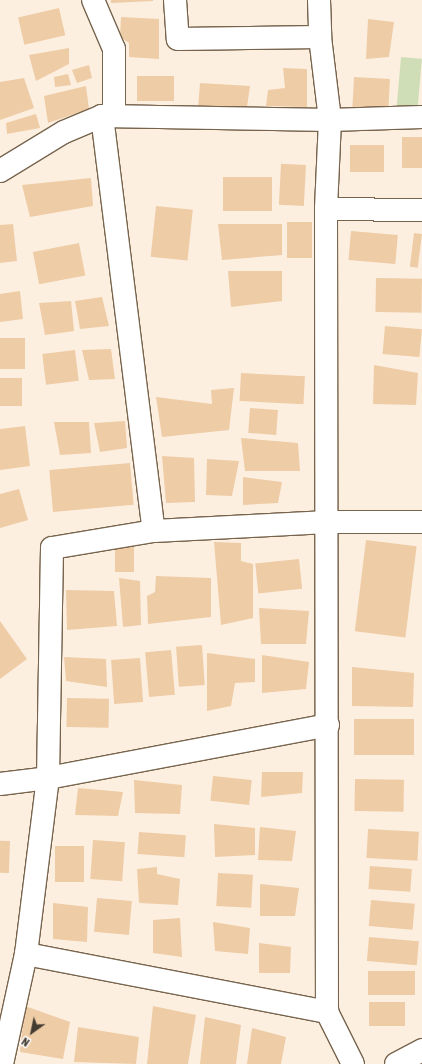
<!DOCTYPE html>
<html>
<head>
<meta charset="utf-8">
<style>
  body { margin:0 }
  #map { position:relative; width:422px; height:1064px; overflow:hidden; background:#fdefe0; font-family:"Asap Condensed",sans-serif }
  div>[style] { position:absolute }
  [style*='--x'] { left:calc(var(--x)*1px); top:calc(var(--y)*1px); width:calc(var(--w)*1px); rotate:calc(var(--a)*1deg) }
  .green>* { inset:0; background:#d0deb8; transform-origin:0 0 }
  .building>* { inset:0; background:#eecca6; transform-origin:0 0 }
  .roads { filter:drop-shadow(1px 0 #77644d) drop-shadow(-1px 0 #77644d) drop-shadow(0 1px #77644d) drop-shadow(0 -1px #77644d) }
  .minor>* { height:22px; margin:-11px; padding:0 11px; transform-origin:11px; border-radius:11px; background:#fff }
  span { translate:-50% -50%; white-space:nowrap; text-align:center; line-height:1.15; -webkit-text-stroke:4px #fff; paint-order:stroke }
  .north { position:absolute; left:12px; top:1012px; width:40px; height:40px; -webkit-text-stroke:3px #fff; paint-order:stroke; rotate:213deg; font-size:11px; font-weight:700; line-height:16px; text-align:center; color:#433a30 }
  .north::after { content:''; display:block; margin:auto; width:14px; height:18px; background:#433a30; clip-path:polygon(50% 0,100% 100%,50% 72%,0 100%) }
</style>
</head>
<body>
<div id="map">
  <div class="green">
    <i style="left:401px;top:57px;width:21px;height:61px;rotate:5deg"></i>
  </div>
  <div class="building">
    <i style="clip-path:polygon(111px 0,153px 0,153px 1px,111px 3px)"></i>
    <i style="left:59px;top:8px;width:28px;height:42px;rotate:77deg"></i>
    <i style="clip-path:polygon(121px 17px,159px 19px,159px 59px,129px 57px,129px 43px,120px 37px)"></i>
    <i style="clip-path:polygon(368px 19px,394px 22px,389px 57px,366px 59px)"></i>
    <i style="clip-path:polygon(69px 48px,69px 64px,36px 81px,29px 55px)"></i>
    <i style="clip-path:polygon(89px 65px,92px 78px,77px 83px,72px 70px)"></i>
    <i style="clip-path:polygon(283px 68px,307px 69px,307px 107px,266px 106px,268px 90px,285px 88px)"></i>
    <i style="clip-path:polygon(68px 74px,71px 85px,55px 87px,54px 77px)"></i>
    <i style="left:137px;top:76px;width:37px;height:25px"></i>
    <i style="left:354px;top:77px;width:36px;height:30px;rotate:3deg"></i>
    <i style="clip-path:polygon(24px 78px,34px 108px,0 120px,0 82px)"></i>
    <i style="clip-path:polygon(200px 83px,250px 86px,247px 107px,198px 108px)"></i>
    <i style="clip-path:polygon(86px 86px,89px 109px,48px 123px,44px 96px)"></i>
    <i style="clip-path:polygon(36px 114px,40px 128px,7px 134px,6px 123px)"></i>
    <i style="left:422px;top:137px;width:31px;height:20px;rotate:90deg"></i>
    <i style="left:350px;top:145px;width:34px;height:27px"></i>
    <i style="left:306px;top:165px;width:41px;height:25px;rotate:93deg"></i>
    <i style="left:223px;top:177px;width:49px;height:34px"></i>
    <i style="clip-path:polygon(91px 178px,93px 206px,30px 217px,22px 185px)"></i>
    <i style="left:156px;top:206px;width:37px;height:51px;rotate:6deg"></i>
    <i style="left:287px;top:222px;width:25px;height:36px"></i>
    <i style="clip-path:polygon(13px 224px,17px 261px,0 263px,0 225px)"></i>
    <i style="clip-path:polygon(218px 224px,282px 224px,282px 255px,222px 260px)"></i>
    <i style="left:351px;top:231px;width:47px;height:29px;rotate:5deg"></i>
    <i style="left:414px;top:233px;width:8px;height:34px;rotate:7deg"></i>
    <i style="left:79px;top:243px;width:33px;height:47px;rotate:79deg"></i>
    <i style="clip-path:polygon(228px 271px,282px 271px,282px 301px,231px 307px)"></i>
    <i style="left:376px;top:278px;width:46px;height:34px;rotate:1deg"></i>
    <i style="clip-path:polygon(20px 291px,23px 319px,0 322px,0 294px)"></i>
    <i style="clip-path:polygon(102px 297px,109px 326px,80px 329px,75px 301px)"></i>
    <i style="clip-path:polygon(71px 301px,74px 331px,45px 335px,39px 303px)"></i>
    <i style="left:385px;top:326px;width:37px;height:28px;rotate:5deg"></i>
    <i style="left:0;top:338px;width:25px;height:31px"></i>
    <i style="clip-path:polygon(111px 349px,115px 379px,89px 380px,82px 350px)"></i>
    <i style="left:75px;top:350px;width:31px;height:33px;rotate:83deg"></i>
    <i style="clip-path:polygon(374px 365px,418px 373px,416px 405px,373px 404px)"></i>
    <i style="left:241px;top:373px;width:64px;height:28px;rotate:3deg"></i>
    <i style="left:0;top:378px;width:22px;height:28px"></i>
    <i style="clip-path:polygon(234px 388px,229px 430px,162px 437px,156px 397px,212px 404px,211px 390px)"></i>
    <i style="left:250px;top:408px;width:28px;height:25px;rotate:4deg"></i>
    <i style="clip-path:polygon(125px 421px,127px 448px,100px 452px,94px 423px)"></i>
    <i style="clip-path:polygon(54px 422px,89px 422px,91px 453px,60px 455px)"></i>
    <i style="clip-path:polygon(25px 426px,30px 466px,0 470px,0 429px)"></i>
    <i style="clip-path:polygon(241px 438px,298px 443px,300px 471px,245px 471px)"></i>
    <i style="clip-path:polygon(162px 456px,194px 458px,195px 502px,166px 503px)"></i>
    <i style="clip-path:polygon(207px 459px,239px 461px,232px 496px,206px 495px)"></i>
    <i style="left:130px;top:463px;width:42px;height:81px;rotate:85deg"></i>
    <i style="clip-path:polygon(243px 477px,282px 482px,278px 503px,243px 505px)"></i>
    <i style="clip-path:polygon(19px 489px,28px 520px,0 528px,0 494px)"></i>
    <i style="left:366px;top:540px;width:51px;height:92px;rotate:7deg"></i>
    <i style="clip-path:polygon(214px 542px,241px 543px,241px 561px,253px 564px,253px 618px,221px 625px)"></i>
    <i style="left:115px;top:546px;width:19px;height:26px"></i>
    <i style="left:299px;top:559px;width:30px;height:44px;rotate:84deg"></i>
    <i style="clip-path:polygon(156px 576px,211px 578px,211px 617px,148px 624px,147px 596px,155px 592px)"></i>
    <i style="clip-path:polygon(119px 578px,140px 581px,141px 625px,123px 627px)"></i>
    <i style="clip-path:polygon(66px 590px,114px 591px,117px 626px,67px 630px)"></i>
    <i style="clip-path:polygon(259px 608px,309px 611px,306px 644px,261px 644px)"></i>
    <i style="clip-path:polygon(0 621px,27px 659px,0 679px)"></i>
    <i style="left:202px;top:645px;width:40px;height:26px;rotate:86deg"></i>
    <i style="left:171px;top:650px;width:45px;height:26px;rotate:85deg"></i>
    <i style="clip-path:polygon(207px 653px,255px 659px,255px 682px,235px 683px,231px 706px,207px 711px)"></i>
    <i style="clip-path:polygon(262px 655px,309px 662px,306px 689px,262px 693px)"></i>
    <i style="clip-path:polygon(64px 657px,106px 659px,107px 687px,66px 681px)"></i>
    <i style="left:140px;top:658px;width:44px;height:29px;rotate:86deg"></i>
    <i style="clip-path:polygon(352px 667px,414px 673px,413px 707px,352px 706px)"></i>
    <i style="left:67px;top:698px;width:42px;height:29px;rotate:1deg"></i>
    <i style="left:354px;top:719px;width:60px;height:36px"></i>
    <i style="clip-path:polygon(262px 772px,303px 772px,302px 793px,261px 797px)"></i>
    <i style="left:213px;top:776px;width:39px;height:25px;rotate:6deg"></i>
    <i style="left:355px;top:779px;width:49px;height:32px;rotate:1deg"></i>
    <i style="clip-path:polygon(134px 780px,182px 785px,180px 814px,135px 813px)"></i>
    <i style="clip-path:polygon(78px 788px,123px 792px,118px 816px,75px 815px)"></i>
    <i style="clip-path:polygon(214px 824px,255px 828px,255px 855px,215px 857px)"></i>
    <i style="clip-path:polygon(260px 827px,296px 831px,292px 861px,258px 860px)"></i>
    <i style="left:368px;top:829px;width:51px;height:29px;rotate:3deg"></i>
    <i style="left:139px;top:832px;width:47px;height:22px;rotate:4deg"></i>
    <i style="left:93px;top:840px;width:32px;height:39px;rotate:4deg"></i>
    <i style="left:10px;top:841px;width:32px;height:10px;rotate:92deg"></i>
    <i style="left:55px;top:846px;width:29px;height:36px"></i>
    <i style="left:370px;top:866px;width:42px;height:23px;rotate:4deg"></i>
    <i style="clip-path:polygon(157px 867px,157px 874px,180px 879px,178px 905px,139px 903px,137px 869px)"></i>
    <i style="left:218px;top:873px;width:35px;height:33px;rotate:3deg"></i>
    <i style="clip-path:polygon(260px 884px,299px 888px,295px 916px,260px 916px)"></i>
    <i style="left:97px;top:898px;width:35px;height:34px;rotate:5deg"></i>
    <i style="left:371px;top:900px;width:44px;height:26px;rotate:5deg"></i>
    <i style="clip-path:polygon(53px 903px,88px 907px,87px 942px,53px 939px)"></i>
    <i style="clip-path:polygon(180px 918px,182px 957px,153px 953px,153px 920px)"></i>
    <i style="clip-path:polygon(213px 922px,250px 928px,248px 954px,215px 951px)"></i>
    <i style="left:369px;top:937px;width:50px;height:24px;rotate:5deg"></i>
    <i style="clip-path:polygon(259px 943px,291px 947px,290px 973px,259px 973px)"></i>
    <i style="left:368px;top:971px;width:47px;height:24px"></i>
    <i style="left:369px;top:1002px;width:36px;height:24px"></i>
    <i style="clip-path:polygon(25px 1006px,70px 1022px,63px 1059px,20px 1052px)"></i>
    <i style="clip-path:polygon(153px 1006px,196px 1015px,188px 1064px,147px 1064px)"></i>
    <i style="clip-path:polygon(205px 1017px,241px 1025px,236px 1064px,200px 1064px)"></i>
    <i style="clip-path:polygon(78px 1027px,139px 1037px,136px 1064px,74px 1062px)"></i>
    <i style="clip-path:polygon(252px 1028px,286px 1037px,281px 1064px,247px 1064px)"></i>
  </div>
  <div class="roads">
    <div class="minor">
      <i style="--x:93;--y:0;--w:53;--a:66.8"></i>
      <i style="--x:114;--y:49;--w:66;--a:90"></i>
      <i style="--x:175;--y:0;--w:39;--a:86"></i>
      <i style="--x:178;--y:39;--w:142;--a:-0.8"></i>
      <i style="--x:319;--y:0;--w:37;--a:88"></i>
      <i style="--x:320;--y:37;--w:84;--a:83.1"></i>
      <i style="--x:330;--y:120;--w:89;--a:92.6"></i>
      <i style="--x:326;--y:209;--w:803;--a:89.93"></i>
      <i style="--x:327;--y:1012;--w:58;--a:63.4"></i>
      <i style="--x:102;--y:116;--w:418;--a:82.9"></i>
      <i style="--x:0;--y:171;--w:75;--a:-31.4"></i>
      <i style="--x:64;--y:132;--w:41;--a:-22.8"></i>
      <i style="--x:102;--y:116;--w:228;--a:1"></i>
      <i style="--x:330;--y:120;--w:92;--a:-1.9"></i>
      <i style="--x:326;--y:209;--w:96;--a:0.6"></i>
      <i style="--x:0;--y:784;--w:48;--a:-7.1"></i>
      <i style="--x:48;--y:778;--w:285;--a:-10.7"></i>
      <i style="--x:26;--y:954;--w:307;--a:10.9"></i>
      <i style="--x:2;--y:1064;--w:113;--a:-77.7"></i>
      <i style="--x:26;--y:954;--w:177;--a:-82.9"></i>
      <i style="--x:48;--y:778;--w:230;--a:-89"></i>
      <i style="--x:52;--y:548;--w:103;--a:-9.5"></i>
      <i style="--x:154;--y:531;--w:174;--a:-3"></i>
      <i style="--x:328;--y:522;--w:94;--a:0"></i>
      <i style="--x:396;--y:1064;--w:30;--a:-28"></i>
    </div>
  </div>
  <div class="north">N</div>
</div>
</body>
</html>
